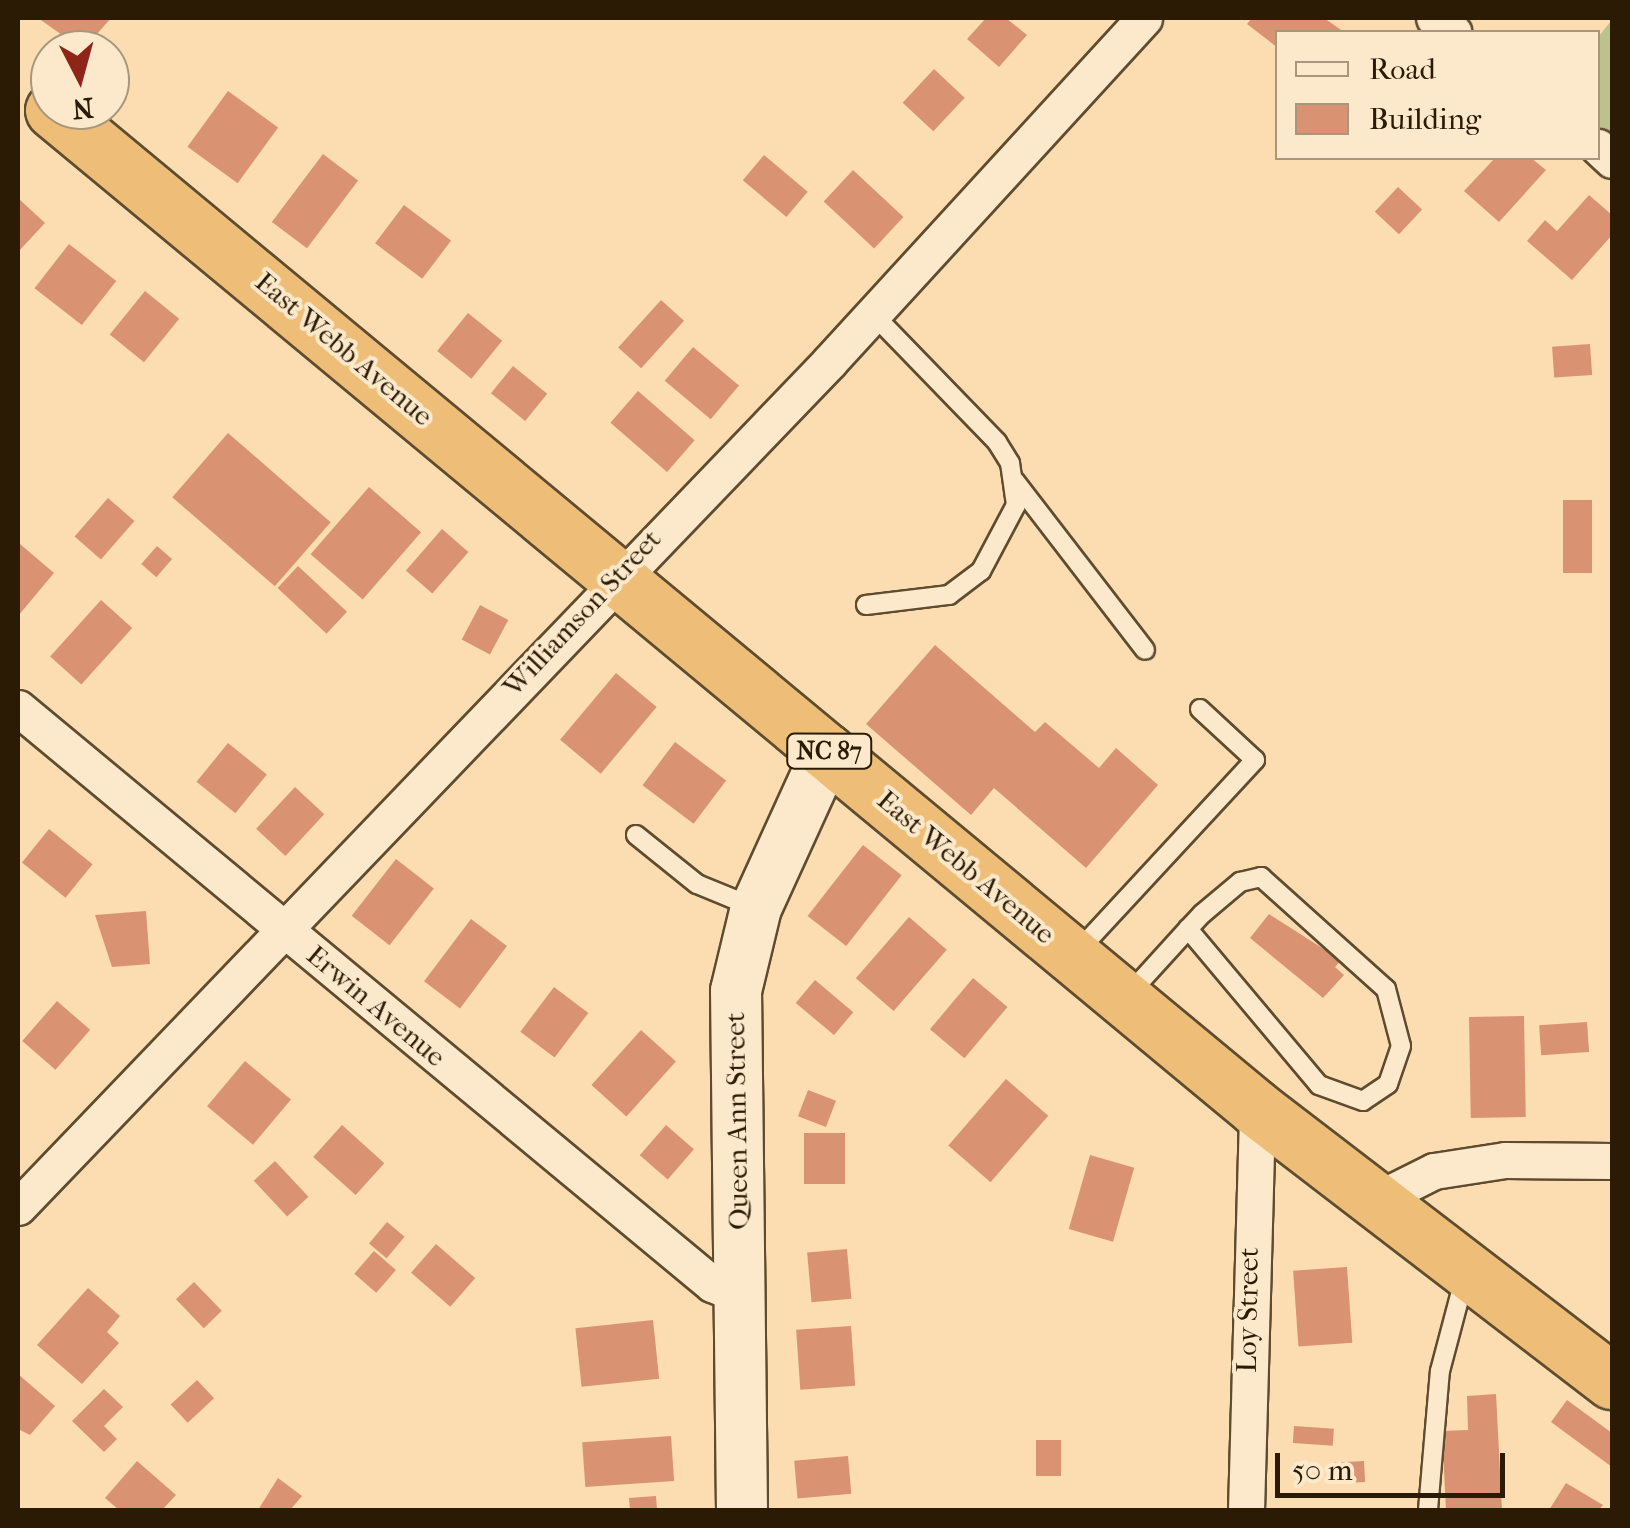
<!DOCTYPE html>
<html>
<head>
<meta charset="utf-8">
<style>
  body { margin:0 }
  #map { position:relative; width:1630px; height:1528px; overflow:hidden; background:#fbddb1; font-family:"IM FELL French Canon",serif }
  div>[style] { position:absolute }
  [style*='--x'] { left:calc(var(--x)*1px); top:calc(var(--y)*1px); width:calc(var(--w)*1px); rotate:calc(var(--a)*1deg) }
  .green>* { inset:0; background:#bcc28e }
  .building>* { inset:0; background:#d99373; transform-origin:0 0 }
  .roads { filter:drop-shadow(2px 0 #5f4c2f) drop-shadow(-2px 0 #5f4c2f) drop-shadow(0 2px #5f4c2f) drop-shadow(0 -2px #5f4c2f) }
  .lane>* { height:18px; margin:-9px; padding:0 9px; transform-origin:9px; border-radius:9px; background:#fce9cc }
  .street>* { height:35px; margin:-17.5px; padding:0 17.5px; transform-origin:17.5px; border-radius:17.5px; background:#fce9cc }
  .secondary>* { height:50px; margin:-25px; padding:0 25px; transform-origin:25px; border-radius:25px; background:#fce9cc }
  .highway>* { height:55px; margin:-27.5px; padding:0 27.5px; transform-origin:27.5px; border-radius:27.5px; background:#eebe78 }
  span { translate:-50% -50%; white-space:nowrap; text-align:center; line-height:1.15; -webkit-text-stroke:8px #fce9cc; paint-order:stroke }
  .shield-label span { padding:2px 8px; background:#fce9cc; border:2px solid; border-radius:8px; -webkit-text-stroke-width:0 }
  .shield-label { font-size:25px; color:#2b1b04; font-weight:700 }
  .street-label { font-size:28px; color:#2b1b04 }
  .frame { position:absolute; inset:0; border:20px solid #2b1b04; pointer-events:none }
  .legend { position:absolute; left:1275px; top:30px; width:325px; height:130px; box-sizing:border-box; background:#fce9cc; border:2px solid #a8977c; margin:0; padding:12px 18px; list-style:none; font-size:30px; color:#2b1b04 }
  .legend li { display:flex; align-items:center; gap:20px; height:50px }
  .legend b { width:50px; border:2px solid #a8977c }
  .north { position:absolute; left:30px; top:30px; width:100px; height:100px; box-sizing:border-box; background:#fce9cc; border:2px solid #a8977c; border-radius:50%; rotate:174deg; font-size:28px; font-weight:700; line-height:40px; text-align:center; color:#2b1b04 }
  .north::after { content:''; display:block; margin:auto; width:35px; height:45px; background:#8f2418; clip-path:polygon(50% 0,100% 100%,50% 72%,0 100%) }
  .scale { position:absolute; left:1275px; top:1453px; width:230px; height:45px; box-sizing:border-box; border:5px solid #2b1b04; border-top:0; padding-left:12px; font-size:30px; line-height:35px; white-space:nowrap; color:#2b1b04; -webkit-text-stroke:8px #fce9cc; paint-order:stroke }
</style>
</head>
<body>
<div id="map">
  <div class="green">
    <i style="clip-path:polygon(1612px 20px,1612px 139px,1598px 126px,1598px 37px)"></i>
  </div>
  <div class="building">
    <i style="clip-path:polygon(38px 18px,111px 18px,83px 50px)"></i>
    <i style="clip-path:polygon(986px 18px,1006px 18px,1027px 35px,999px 67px,967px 39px)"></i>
    <i style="clip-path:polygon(1252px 18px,1324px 18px,1344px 32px,1278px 32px,1278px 48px,1247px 24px)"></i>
    <i style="left:934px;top:69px;width:42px;height:46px;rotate:43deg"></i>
    <i style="left:228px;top:91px;width:62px;height:69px;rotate:36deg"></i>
    <i style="left:323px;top:154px;width:44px;height:85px;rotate:37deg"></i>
    <i style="left:764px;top:155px;width:57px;height:33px;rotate:40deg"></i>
    <i style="clip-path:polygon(1495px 158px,1531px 158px,1546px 170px,1499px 222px,1464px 191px)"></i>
    <i style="left:853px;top:170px;width:69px;height:43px;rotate:43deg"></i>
    <i style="left:1398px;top:187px;width:33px;height:34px;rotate:43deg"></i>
    <i style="clip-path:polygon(1589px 195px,1612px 215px,1612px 235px,1572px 280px,1527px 241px,1545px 220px,1557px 231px)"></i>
    <i style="clip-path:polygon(18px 198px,45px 223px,18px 252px)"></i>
    <i style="left:404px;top:205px;width:59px;height:48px;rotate:37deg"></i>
    <i style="left:69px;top:244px;width:60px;height:56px;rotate:38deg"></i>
    <i style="left:145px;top:291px;width:44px;height:56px;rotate:39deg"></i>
    <i style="left:661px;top:300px;width:31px;height:64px;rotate:42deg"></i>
    <i style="left:468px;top:313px;width:44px;height:49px;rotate:39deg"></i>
    <i style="left:1590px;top:344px;width:31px;height:38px;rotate:86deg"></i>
    <i style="left:693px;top:347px;width:60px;height:44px;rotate:40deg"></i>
    <i style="left:513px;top:366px;width:44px;height:35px;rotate:39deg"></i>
    <i style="left:638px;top:391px;width:75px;height:42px;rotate:41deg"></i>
    <i style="left:228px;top:433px;width:136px;height:85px;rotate:41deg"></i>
    <i style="left:369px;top:487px;width:69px;height:89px;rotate:41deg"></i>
    <i style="left:108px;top:498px;width:35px;height:51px;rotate:41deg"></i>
    <i style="left:1563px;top:500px;width:29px;height:73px"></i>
    <i style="left:442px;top:529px;width:35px;height:55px;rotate:41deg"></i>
    <i style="clip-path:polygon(20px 544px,54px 573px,18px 616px,18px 548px)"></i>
    <i style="left:157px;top:546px;width:20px;height:24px;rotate:41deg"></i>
    <i style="left:298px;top:566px;width:67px;height:30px;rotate:43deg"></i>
    <i style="left:101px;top:600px;width:42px;height:76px;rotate:42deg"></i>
    <i style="left:480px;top:605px;width:32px;height:39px;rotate:28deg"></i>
    <i style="clip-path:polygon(935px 645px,1035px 732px,1045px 722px,1099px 768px,1116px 748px,1158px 785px,1086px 868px,994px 788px,971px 815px,866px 724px)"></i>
    <i style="left:616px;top:673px;width:53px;height:87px;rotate:40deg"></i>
    <i style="left:675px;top:742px;width:64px;height:54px;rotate:37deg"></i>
    <i style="left:228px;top:743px;width:50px;height:50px;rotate:39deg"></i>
    <i style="left:295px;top:787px;width:40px;height:57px;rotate:43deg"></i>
    <i style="left:49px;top:829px;width:56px;height:43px;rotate:39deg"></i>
    <i style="left:863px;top:845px;width:49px;height:90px;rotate:38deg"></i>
    <i style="left:396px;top:859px;width:48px;height:72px;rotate:38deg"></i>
    <i style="clip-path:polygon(146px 911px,150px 964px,112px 967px,95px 915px)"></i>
    <i style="clip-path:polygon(1269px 914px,1341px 960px,1335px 967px,1344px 975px,1323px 998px,1250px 938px)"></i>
    <i style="left:909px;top:917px;width:50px;height:81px;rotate:41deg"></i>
    <i style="left:471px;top:919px;width:45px;height:78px;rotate:37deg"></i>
    <i style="left:973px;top:978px;width:45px;height:67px;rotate:40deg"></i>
    <i style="left:815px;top:980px;width:50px;height:30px;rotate:40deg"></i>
    <i style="left:554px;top:987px;width:43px;height:56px;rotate:37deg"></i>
    <i style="left:57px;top:1001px;width:44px;height:53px;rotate:41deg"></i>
    <i style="left:1524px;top:1016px;width:101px;height:55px;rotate:89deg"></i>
    <i style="left:1587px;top:1022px;width:30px;height:48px;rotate:86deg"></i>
    <i style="left:641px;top:1030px;width:47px;height:74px;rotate:42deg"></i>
    <i style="left:245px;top:1061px;width:60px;height:59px;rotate:40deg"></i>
    <i style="left:1006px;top:1079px;width:56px;height:88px;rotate:41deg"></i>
    <i style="left:808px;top:1090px;width:30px;height:28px;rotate:21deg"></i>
    <i style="left:342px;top:1125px;width:57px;height:43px;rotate:42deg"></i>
    <i style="left:666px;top:1125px;width:37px;height:40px;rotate:41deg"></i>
    <i style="left:804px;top:1133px;width:41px;height:51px"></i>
    <i style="left:1090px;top:1155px;width:46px;height:77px;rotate:16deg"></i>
    <i style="left:275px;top:1161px;width:49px;height:29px;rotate:47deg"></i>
    <i style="left:387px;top:1222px;width:23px;height:28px;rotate:40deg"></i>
    <i style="left:436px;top:1244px;width:52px;height:38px;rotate:41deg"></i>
    <i style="left:847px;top:1249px;width:50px;height:40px;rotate:85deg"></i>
    <i style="left:374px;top:1251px;width:29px;height:30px;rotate:41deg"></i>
    <i style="left:1347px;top:1267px;width:76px;height:54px;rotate:86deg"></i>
    <i style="left:194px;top:1282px;width:40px;height:25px;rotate:46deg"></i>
    <i style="clip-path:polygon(88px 1288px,120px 1316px,107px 1332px,119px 1343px,82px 1384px,37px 1345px)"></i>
    <i style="left:653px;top:1320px;width:59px;height:78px;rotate:84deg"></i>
    <i style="left:851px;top:1326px;width:60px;height:55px;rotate:86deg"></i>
    <i style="clip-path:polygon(18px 1374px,55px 1406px,30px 1435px,18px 1429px)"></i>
    <i style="left:197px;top:1380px;width:25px;height:36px;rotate:47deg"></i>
    <i style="clip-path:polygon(104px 1389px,123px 1407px,104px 1426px,117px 1439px,104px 1452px,72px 1421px)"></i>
    <i style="clip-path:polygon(1496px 1394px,1502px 1510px,1446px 1510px,1442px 1431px,1468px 1430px,1467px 1396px)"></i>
    <i style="clip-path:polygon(1567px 1400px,1612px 1433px,1612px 1467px,1551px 1422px)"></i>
    <i style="left:1294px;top:1426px;width:40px;height:17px;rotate:4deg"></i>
    <i style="left:671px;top:1436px;width:45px;height:89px;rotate:86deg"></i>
    <i style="left:1036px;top:1440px;width:25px;height:36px"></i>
    <i style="left:848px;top:1456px;width:38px;height:54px;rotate:85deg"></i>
    <i style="clip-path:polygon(137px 1461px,176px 1495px,162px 1510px,119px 1510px,105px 1498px)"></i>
    <i style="left:1364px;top:1461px;width:21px;height:30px;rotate:87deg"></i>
    <i style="clip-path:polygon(278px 1478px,302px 1496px,290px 1510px,258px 1510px)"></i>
    <i style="clip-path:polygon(1566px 1483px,1603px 1505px,1599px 1510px,1549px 1510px)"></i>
    <i style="clip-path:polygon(656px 1496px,657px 1510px,630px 1510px,629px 1498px)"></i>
  </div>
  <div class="roads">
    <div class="lane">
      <i style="--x:1015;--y:481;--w:213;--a:52.4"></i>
      <i style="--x:866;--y:605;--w:84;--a:-6.9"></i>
      <i style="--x:949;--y:595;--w:40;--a:-37"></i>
      <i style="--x:981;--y:571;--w:75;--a:-62.1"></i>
      <i style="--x:1016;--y:505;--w:42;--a:-98.1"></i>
      <i style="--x:1010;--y:463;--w:25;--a:-122"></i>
      <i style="--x:997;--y:442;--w:180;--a:-134.1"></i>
      <i style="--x:636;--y:835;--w:78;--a:38.8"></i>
      <i style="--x:697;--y:884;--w:61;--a:22.3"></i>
      <i style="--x:1077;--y:952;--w:262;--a:-47.2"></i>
      <i style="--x:1255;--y:760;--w:75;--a:-137.2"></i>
      <i style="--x:1128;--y:995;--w:89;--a:-47.7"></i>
      <i style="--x:1188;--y:929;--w:21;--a:-47"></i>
      <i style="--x:1202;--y:914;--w:50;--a:-40.1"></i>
      <i style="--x:1240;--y:882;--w:22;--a:-13"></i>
      <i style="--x:1261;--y:877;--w:168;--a:41.9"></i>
      <i style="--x:1386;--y:989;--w:59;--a:75.3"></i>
      <i style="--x:1401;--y:1046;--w:40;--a:108.9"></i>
      <i style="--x:1388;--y:1084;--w:30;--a:146"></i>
      <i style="--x:1363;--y:1101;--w:47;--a:-160"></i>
      <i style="--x:1319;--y:1085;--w:204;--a:-130"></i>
      <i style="--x:1428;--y:1510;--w:140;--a:-85.1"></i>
      <i style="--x:1440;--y:1371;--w:94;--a:-75.2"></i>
    </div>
    <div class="street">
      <i style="--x:1434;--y:18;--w:24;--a:36"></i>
      <i style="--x:1598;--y:147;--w:19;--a:43"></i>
      <i style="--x:18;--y:708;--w:902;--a:39.69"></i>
      <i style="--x:712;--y:1284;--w:29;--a:22"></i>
      <i style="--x:1376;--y:1200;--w:65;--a:-26.6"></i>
      <i style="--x:1434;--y:1171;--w:72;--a:-8.8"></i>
      <i style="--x:1505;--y:1160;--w:107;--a:0.5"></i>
      <i style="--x:18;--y:1207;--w:1173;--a:-46.17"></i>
      <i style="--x:830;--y:361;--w:465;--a:-47.5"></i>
      <i style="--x:1246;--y:1510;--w:401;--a:-88.4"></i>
    </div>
    <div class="secondary">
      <i style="--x:742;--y:1510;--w:519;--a:-90.66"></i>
      <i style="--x:736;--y:991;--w:85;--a:-76.5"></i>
      <i style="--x:756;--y:908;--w:174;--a:-65.5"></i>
    </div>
    <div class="highway">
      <i style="--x:53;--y:110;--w:1564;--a:39.68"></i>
      <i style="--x:1257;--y:1109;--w:447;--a:37.5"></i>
    </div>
  </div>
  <div class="shield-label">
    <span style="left:829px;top:751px">NC 87</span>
  </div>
  <div class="street-label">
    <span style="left:344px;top:349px;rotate:40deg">East Webb Avenue</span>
    <span style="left:582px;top:613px;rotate:-47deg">Williamson Street</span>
    <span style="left:966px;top:867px;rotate:40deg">East Webb Avenue</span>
    <span style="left:376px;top:1006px;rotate:40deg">Erwin Avenue</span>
    <span style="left:737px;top:1121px;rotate:-91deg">Queen Ann Street</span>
    <span style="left:1248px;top:1310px;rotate:-89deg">Loy Street</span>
  </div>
  <div class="frame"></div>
  <ul class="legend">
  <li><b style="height:12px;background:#fce9cc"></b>Road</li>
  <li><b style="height:28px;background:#d99373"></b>Building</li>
  </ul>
  <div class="north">N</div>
  <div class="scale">50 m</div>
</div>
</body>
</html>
